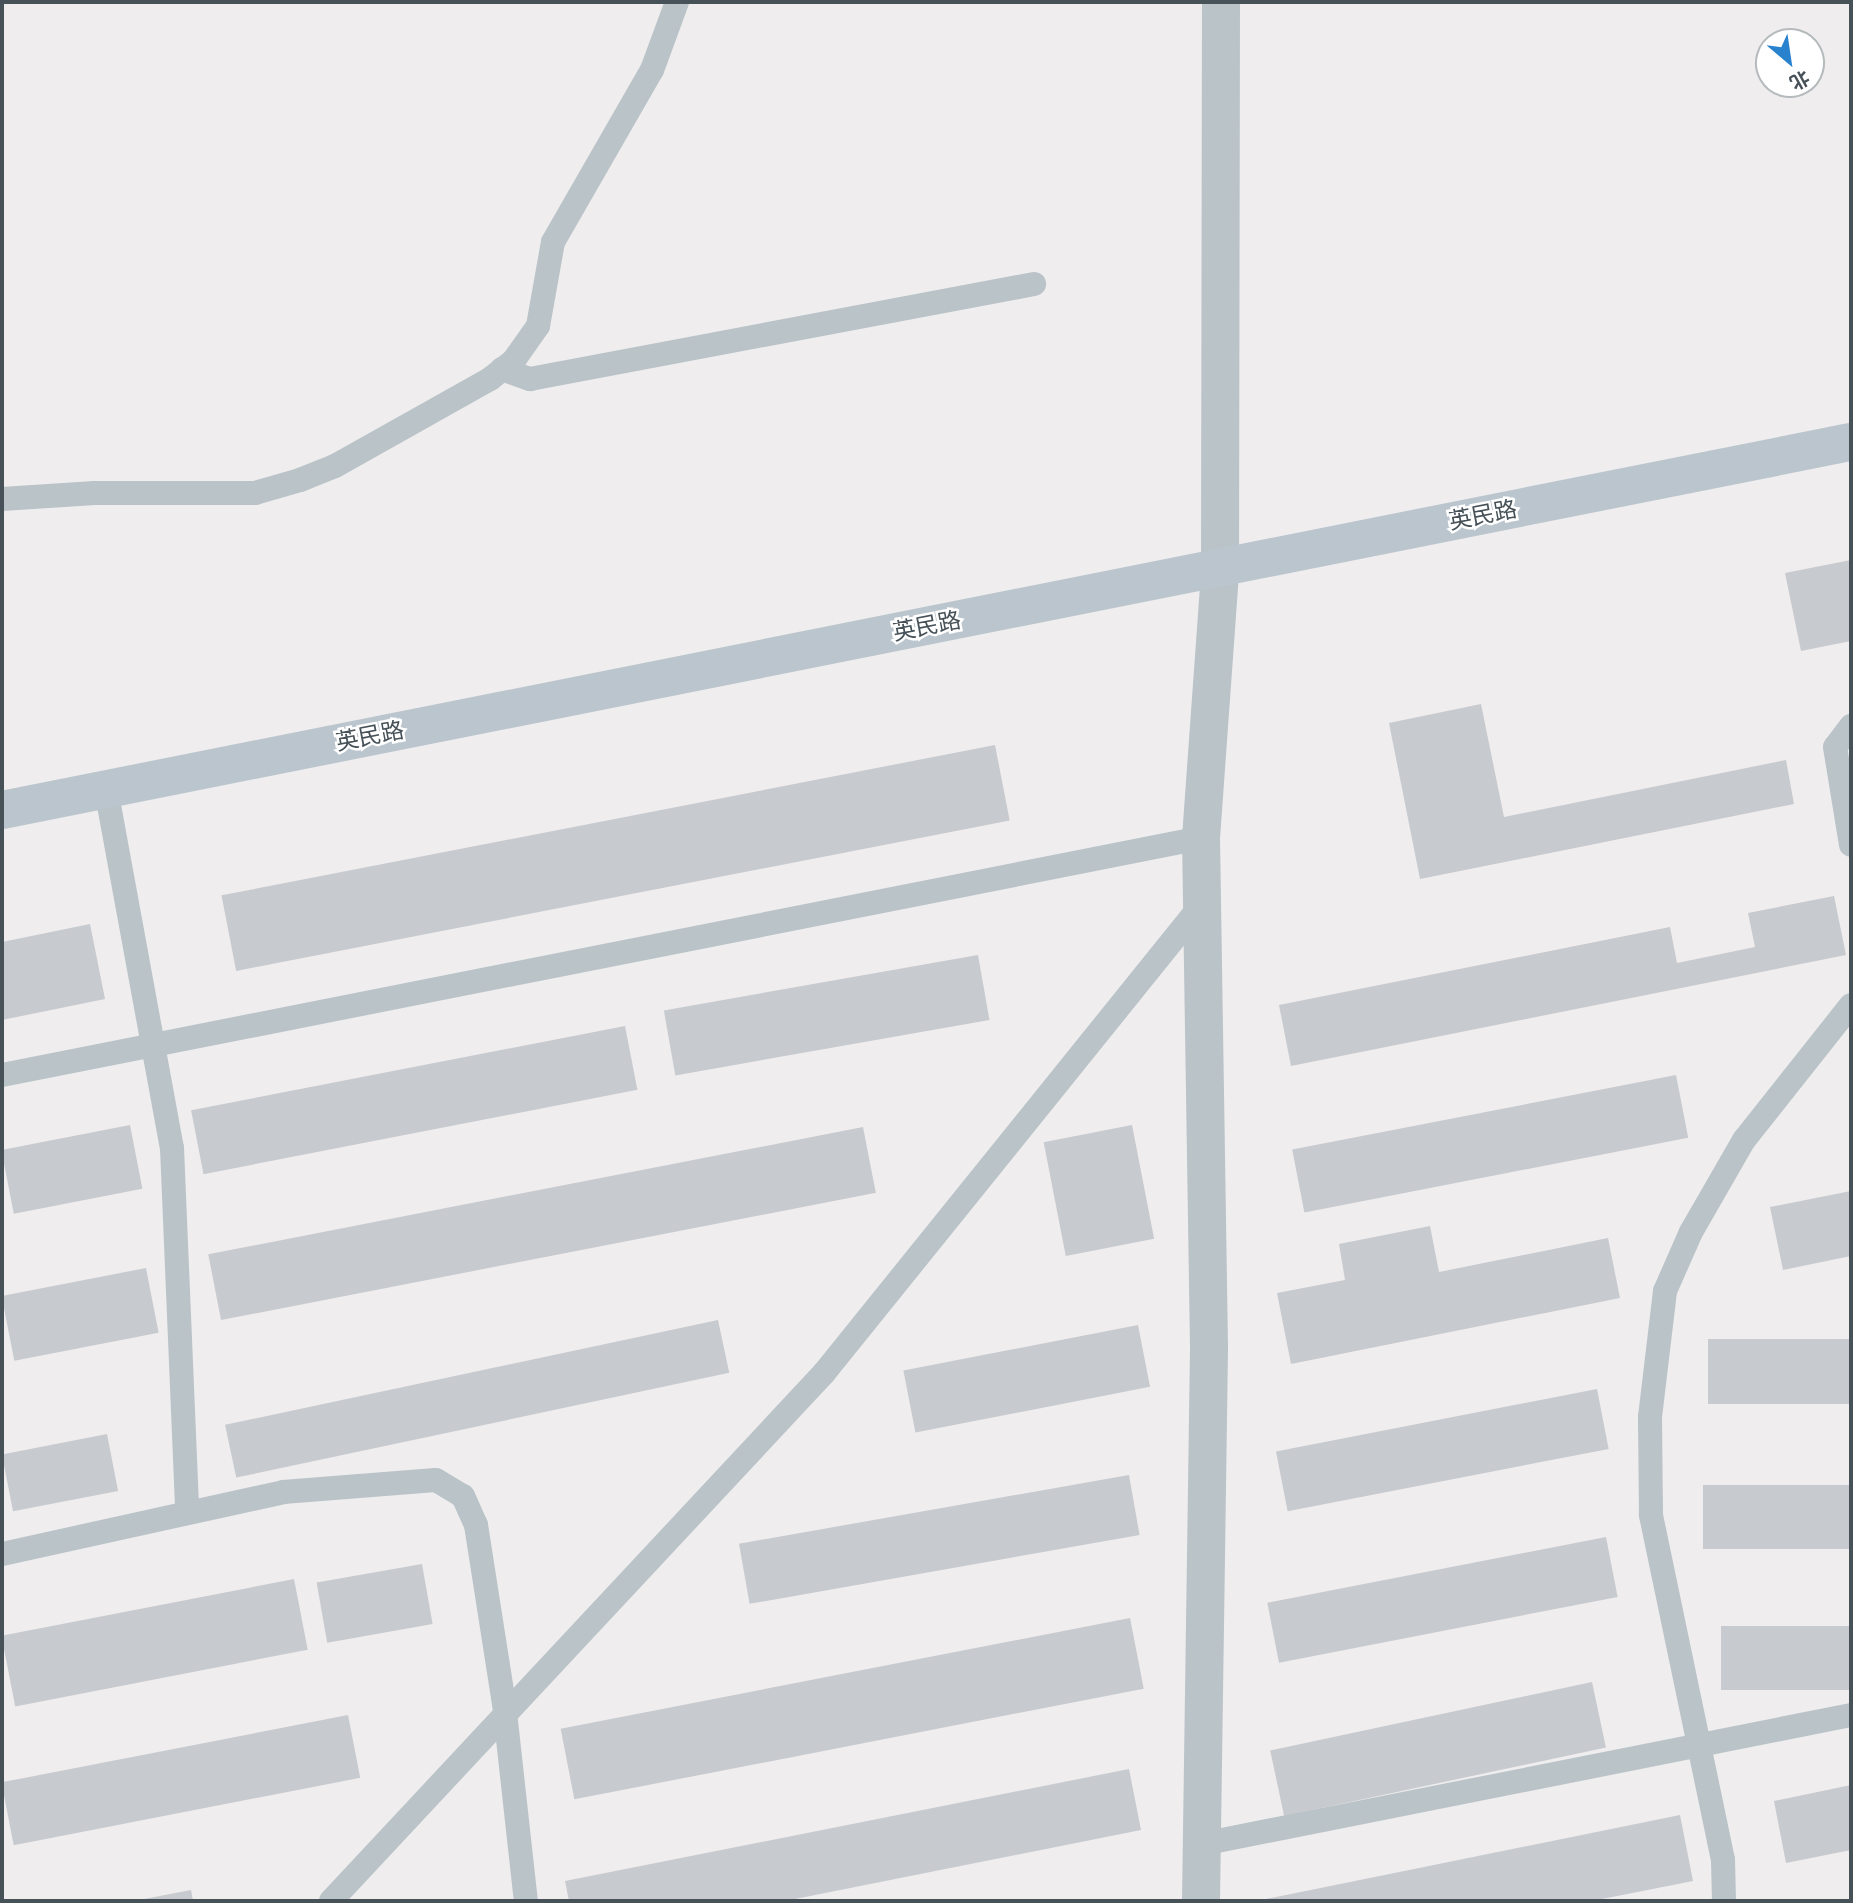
<!DOCTYPE html>
<html>
<head>
<meta charset="utf-8">
<style>
  body { margin:0 }
  #map { position:relative; width:1853px; height:1903px; overflow:hidden; background:#efeded; font-family:Karla,"Noto Sans SC",sans-serif }
  div>[style] { position:absolute }
  [style*='--x'] { left:calc(var(--x)*1px); top:calc(var(--y)*1px); width:calc(var(--w)*1px); rotate:calc(var(--a)*1deg) }
  .building>* { inset:0; background:#c7cacf; transform-origin:0 0 }
  .lane>* { height:24px; margin:-12px; padding:0 12px; transform-origin:12px; border-radius:12px; background:#b9c3c8 }
  .street>* { height:38px; margin:-19px; padding:0 19px; transform-origin:19px; border-radius:19px; background:#b9c3c8 }
  .secondary>* { height:38px; margin:-19px; padding:0 19px; transform-origin:19px; border-radius:19px; background:#bac5cd }
  span { translate:-50% -50%; white-space:nowrap; text-align:center; line-height:1.15; -webkit-text-stroke:5px #fff; paint-order:stroke }
  .street-label { font-size:23px; color:#475258 }
  .frame { position:absolute; inset:0; border:4px solid #475258; pointer-events:none }
  .north { position:absolute; left:1755px; top:28px; width:70px; height:70px; box-sizing:border-box; background:#fff; border:2px solid #b5babc; border-radius:50%; rotate:151deg; font-size:19px; font-weight:700; line-height:28px; text-align:center; color:#475258 }
  .north::after { content:''; display:block; margin:auto; width:24px; height:32px; background:#2882ce; clip-path:polygon(50% 0,100% 100%,50% 72%,0 100%) }
</style>
</head>
<body>
<div id="map">
  <div class="building">
    <i style="clip-path:polygon(1851px 560px,1851px 641px,1801px 651px,1785px 573px)"></i>
    <i style="clip-path:polygon(1481px 704px,1504px 817px,1786px 760px,1794px 804px,1420px 879px,1389px 723px)"></i>
    <i style="left:995px;top:745px;width:77px;height:788px;rotate:79deg"></i>
    <i style="clip-path:polygon(1834px 896px,1846px 955px,1291px 1066px,1279px 1005px,1670px 927px,1677px 963px,1755px 947px,1748px 913px)"></i>
    <i style="clip-path:polygon(90px 924px,105px 999px,2px 1020px,2px 942px)"></i>
    <i style="left:978px;top:955px;width:66px;height:319px;rotate:80deg"></i>
    <i style="left:625px;top:1026px;width:65px;height:442px;rotate:79deg"></i>
    <i style="left:1676px;top:1075px;width:64px;height:391px;rotate:79deg"></i>
    <i style="left:130px;top:1125px;width:65px;height:131px;rotate:79deg"></i>
    <i style="left:1132px;top:1125px;width:116px;height:90px;rotate:79deg"></i>
    <i style="left:863px;top:1127px;width:67px;height:667px;rotate:79deg"></i>
    <i style="clip-path:polygon(1851px 1191px,1851px 1256px,1783px 1270px,1770px 1207px)"></i>
    <i style="clip-path:polygon(1430px 1226px,1439px 1272px,1608px 1238px,1620px 1298px,1291px 1364px,1277px 1293px,1345px 1280px,1339px 1244px)"></i>
    <i style="left:146px;top:1268px;width:66px;height:147px;rotate:79deg"></i>
    <i style="left:718px;top:1320px;width:54px;height:504px;rotate:78deg"></i>
    <i style="left:1138px;top:1325px;width:63px;height:239px;rotate:79deg"></i>
    <i style="left:1851px;top:1339px;width:65px;height:143px;rotate:90deg"></i>
    <i style="left:1597px;top:1389px;width:61px;height:327px;rotate:79deg"></i>
    <i style="left:107px;top:1434px;width:58px;height:107px;rotate:79deg"></i>
    <i style="left:1129px;top:1475px;width:61px;height:396px;rotate:80deg"></i>
    <i style="left:1851px;top:1485px;width:64px;height:148px;rotate:90deg"></i>
    <i style="left:1606px;top:1537px;width:61px;height:345px;rotate:79deg"></i>
    <i style="left:422px;top:1564px;width:61px;height:107px;rotate:80deg"></i>
    <i style="left:294px;top:1579px;width:72px;height:298px;rotate:79deg"></i>
    <i style="left:1130px;top:1618px;width:72px;height:580px;rotate:79deg"></i>
    <i style="left:1851px;top:1626px;width:64px;height:130px;rotate:90deg"></i>
    <i style="left:1592px;top:1682px;width:67px;height:329px;rotate:78deg"></i>
    <i style="left:348px;top:1715px;width:64px;height:353px;rotate:79deg"></i>
    <i style="clip-path:polygon(1129px 1769px,1141px 1830px,785px 1901px,569px 1901px,565px 1881px)"></i>
    <i style="clip-path:polygon(1851px 1785px,1851px 1850px,1786px 1863px,1774px 1801px)"></i>
    <i style="clip-path:polygon(1680px 1815px,1693px 1881px,1592px 1901px,1256px 1901px)"></i>
    <i style="clip-path:polygon(191px 1890px,193px 1901px,139px 1901px,139px 1900px)"></i>
  </div>
  <div class="lane">
    <i style="--x:502;--y:369;--w:30;--a:20"></i>
    <i style="--x:530;--y:379;--w:513;--a:-10.67"></i>
    <i style="--x:2;--y:499;--w:93;--a:-3.7"></i>
    <i style="--x:95;--y:493;--w:160;--a:0"></i>
    <i style="--x:255;--y:493;--w:47;--a:-16.1"></i>
    <i style="--x:300;--y:480;--w:38;--a:-22"></i>
    <i style="--x:335;--y:466;--w:178;--a:-29.3"></i>
    <i style="--x:490;--y:379;--w:31;--a:-38"></i>
    <i style="--x:514;--y:360;--w:42;--a:-54.8"></i>
    <i style="--x:538;--y:326;--w:85;--a:-79.9"></i>
    <i style="--x:553;--y:242;--w:198;--a:-60.1"></i>
    <i style="--x:652;--y:70;--w:72;--a:-69.8"></i>
    <i style="--x:1851;--y:726;--w:26;--a:127"></i>
    <i style="--x:1835;--y:747;--w:99;--a:80.7"></i>
    <i style="--x:106;--y:789;--w:365;--a:79.6"></i>
    <i style="--x:172;--y:1148;--w:365;--a:87.6"></i>
    <i style="--x:2;--y:1075;--w:1222;--a:-11.18"></i>
    <i style="--x:2;--y:1554;--w:288;--a:-12.4"></i>
    <i style="--x:283;--y:1492;--w:153;--a:-4.5"></i>
    <i style="--x:436;--y:1480;--w:31;--a:31"></i>
    <i style="--x:463;--y:1496;--w:32;--a:66"></i>
    <i style="--x:476;--y:1525;--w:180;--a:81.1"></i>
    <i style="--x:504;--y:1703;--w:199;--a:83.7"></i>
    <i style="--x:1202;--y:1844;--w:662;--a:-11.24"></i>
    <i style="--x:331;--y:1901;--w:722;--a:-46.96"></i>
    <i style="--x:824;--y:1373;--w:602;--a:-51.13"></i>
    <i style="--x:1724;--y:1901;--w:41;--a:-91.4"></i>
    <i style="--x:1723;--y:1860;--w:353;--a:-101.8"></i>
    <i style="--x:1651;--y:1514;--w:97;--a:-90.6"></i>
    <i style="--x:1650;--y:1417;--w:127;--a:-83.2"></i>
    <i style="--x:1665;--y:1291;--w:64;--a:-66.2"></i>
    <i style="--x:1691;--y:1232;--w:106;--a:-60.1"></i>
    <i style="--x:1744;--y:1140;--w:172;--a:-51.6"></i>
  </div>
  <div class="street">
    <i style="--x:1201;--y:1901;--w:554;--a:-89.17"></i>
    <i style="--x:1209;--y:1347;--w:509;--a:-90.9"></i>
    <i style="--x:1201;--y:838;--w:269;--a:-85.9"></i>
    <i style="--x:1220;--y:570;--w:568;--a:-89.9"></i>
  </div>
  <div class="secondary">
    <i style="--x:2;--y:810;--w:1885;--a:-11.26"></i>
  </div>
  <div class="street-label">
    <span style="left:1483px;top:516px;rotate:-11deg">英民路</span>
    <span style="left:927px;top:627px;rotate:-11deg">英民路</span>
    <span style="left:370px;top:737px;rotate:-11deg">英民路</span>
  </div>
  <div class="frame"></div>
  <div class="north">北</div>
</div>
</body>
</html>
